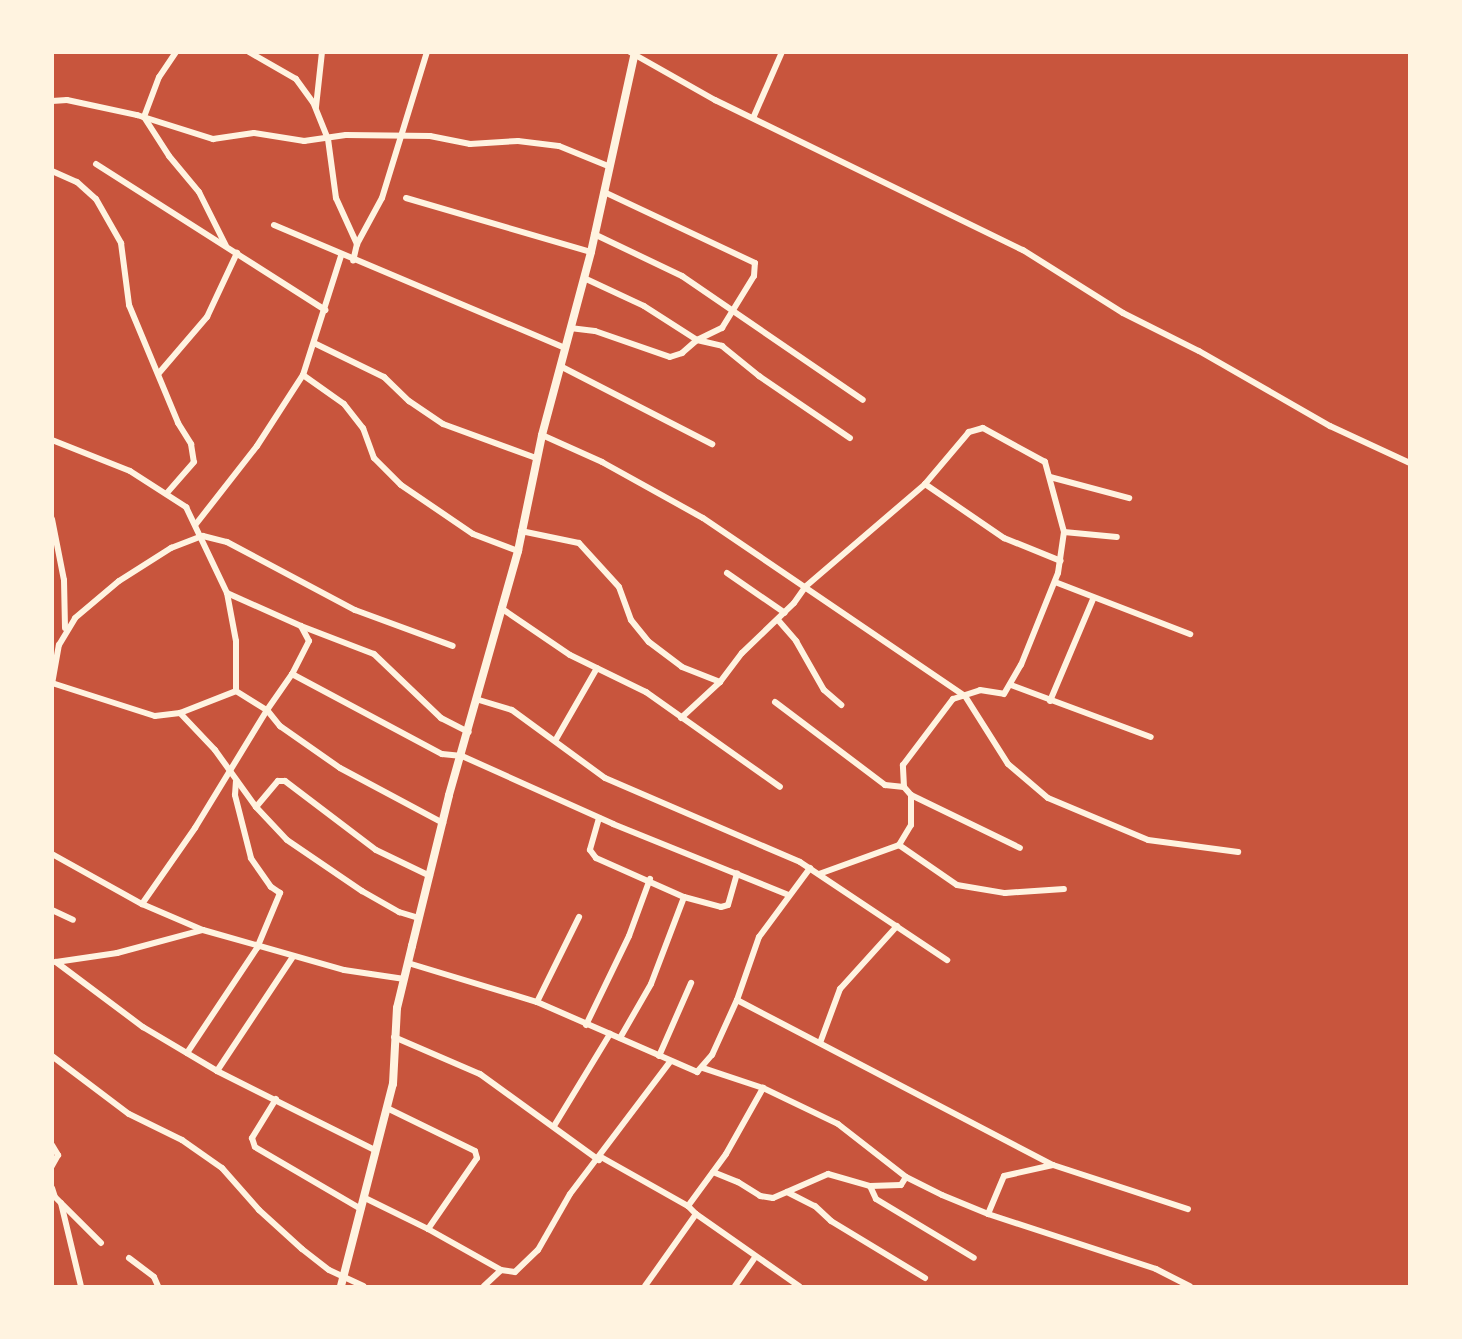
<!DOCTYPE html>
<html>
<head>
<meta charset="utf-8">
<style>
  body { margin:0 }
  #map { position:relative; width:1462px; height:1339px; overflow:hidden; background:#c8553d; font-family:Helvetica,sans-serif }
  div>[style] { position:absolute }
  [style*='--x'] { left:calc(var(--x)*1px); top:calc(var(--y)*1px); width:calc(var(--w)*1px); rotate:calc(var(--a)*1deg) }
  .minor>* { height:6px; margin:-3px; padding:0 3px; transform-origin:3px; border-radius:3px; background:#fff3e0 }
  .tertiary>* { height:8px; margin:-4px; padding:0 4px; transform-origin:4px; border-radius:4px; background:#fff3e0 }
  span { translate:-50% -50%; white-space:nowrap; text-align:center; line-height:1.15; -webkit-text-stroke:5px #fff3e0; paint-order:stroke }
  .frame { position:absolute; inset:0; border:54px solid #fff3e0; pointer-events:none }
</style>
</head>
<body>
<div id="map">
  <div class="minor">
    <i style="--x:176;--y:52;--w:30;--a:124"></i>
    <i style="--x:159;--y:77;--w:43;--a:110.6"></i>
    <i style="--x:144;--y:117;--w:46;--a:57.3"></i>
    <i style="--x:169;--y:156;--w:47;--a:50.2"></i>
    <i style="--x:199;--y:192;--w:60;--a:63.4"></i>
    <i style="--x:249;--y:52;--w:54;--a:29.9"></i>
    <i style="--x:296;--y:79;--w:29;--a:54"></i>
    <i style="--x:313;--y:102;--w:40;--a:68"></i>
    <i style="--x:328;--y:139;--w:60;--a:82.3"></i>
    <i style="--x:336;--y:198;--w:51;--a:65.5"></i>
    <i style="--x:357;--y:244;--w:17;--a:103"></i>
    <i style="--x:630;--y:52;--w:98;--a:29.5"></i>
    <i style="--x:715;--y:100;--w:343;--a:26"></i>
    <i style="--x:1023;--y:250;--w:118;--a:32.2"></i>
    <i style="--x:1123;--y:313;--w:85;--a:26.6"></i>
    <i style="--x:1199;--y:351;--w:151;--a:29.8"></i>
    <i style="--x:1330;--y:426;--w:88;--a:24.8"></i>
    <i style="--x:52;--y:101;--w:15;--a:-4"></i>
    <i style="--x:67;--y:100;--w:72;--a:12.1"></i>
    <i style="--x:137;--y:115;--w:80;--a:17.5"></i>
    <i style="--x:213;--y:139;--w:41;--a:-8.3"></i>
    <i style="--x:254;--y:133;--w:51;--a:9.1"></i>
    <i style="--x:304;--y:141;--w:42;--a:-8.1"></i>
    <i style="--x:346;--y:135;--w:84;--a:0.7"></i>
    <i style="--x:430;--y:136;--w:41;--a:11.3"></i>
    <i style="--x:470;--y:144;--w:48;--a:-3.6"></i>
    <i style="--x:518;--y:141;--w:41;--a:7"></i>
    <i style="--x:559;--y:146;--w:53;--a:22.2"></i>
    <i style="--x:316;--y:107;--w:55;--a:-83.8"></i>
    <i style="--x:754;--y:116;--w:70;--a:-66.4"></i>
    <i style="--x:96;--y:164;--w:272;--a:32.5"></i>
    <i style="--x:52;--y:171;--w:27;--a:24"></i>
    <i style="--x:77;--y:182;--w:25;--a:42"></i>
    <i style="--x:96;--y:199;--w:51;--a:60.4"></i>
    <i style="--x:121;--y:243;--w:63;--a:82.6"></i>
    <i style="--x:129;--y:305;--w:128;--a:67.4"></i>
    <i style="--x:178;--y:423;--w:25;--a:58"></i>
    <i style="--x:191;--y:444;--w:18;--a:81"></i>
    <i style="--x:194;--y:462;--w:41;--a:131.1"></i>
    <i style="--x:406;--y:198;--w:193;--a:16.3"></i>
    <i style="--x:274;--y:225;--w:316;--a:22.9"></i>
    <i style="--x:594;--y:234;--w:98;--a:25.5"></i>
    <i style="--x:682;--y:276;--w:219;--a:34.4"></i>
    <i style="--x:357;--y:244;--w:52;--a:-61.5"></i>
    <i style="--x:382;--y:198;--w:153;--a:-72.9"></i>
    <i style="--x:584;--y:278;--w:66;--a:25"></i>
    <i style="--x:644;--y:306;--w:63;--a:32.7"></i>
    <i style="--x:697;--y:340;--w:28;--a:-26"></i>
    <i style="--x:722;--y:328;--w:61;--a:-58.4"></i>
    <i style="--x:754;--y:276;--w:13;--a:-86"></i>
    <i style="--x:755;--y:263;--w:167;--a:-154.8"></i>
    <i style="--x:570;--y:328;--w:25;--a:7"></i>
    <i style="--x:595;--y:331;--w:79;--a:19.1"></i>
    <i style="--x:670;--y:357;--w:13;--a:-18"></i>
    <i style="--x:682;--y:353;--w:20;--a:-41"></i>
    <i style="--x:697;--y:340;--w:26;--a:13"></i>
    <i style="--x:722;--y:346;--w:48;--a:39"></i>
    <i style="--x:759;--y:376;--w:110;--a:34.3"></i>
    <i style="--x:316;--y:344;--w:76;--a:25.9"></i>
    <i style="--x:384;--y:377;--w:35;--a:44"></i>
    <i style="--x:409;--y:401;--w:41;--a:34.1"></i>
    <i style="--x:443;--y:424;--w:99;--a:20.1"></i>
    <i style="--x:562;--y:367;--w:169;--a:27.2"></i>
    <i style="--x:159;--y:373;--w:74;--a:-49.4"></i>
    <i style="--x:207;--y:317;--w:71;--a:-64.9"></i>
    <i style="--x:303;--y:375;--w:50;--a:35.3"></i>
    <i style="--x:344;--y:404;--w:31;--a:52"></i>
    <i style="--x:363;--y:428;--w:32;--a:70"></i>
    <i style="--x:374;--y:458;--w:38;--a:45"></i>
    <i style="--x:401;--y:485;--w:87;--a:34.2"></i>
    <i style="--x:473;--y:534;--w:48;--a:20.7"></i>
    <i style="--x:542;--y:435;--w:66;--a:24.2"></i>
    <i style="--x:602;--y:462;--w:115;--a:29"></i>
    <i style="--x:703;--y:518;--w:317;--a:34.2"></i>
    <i style="--x:965;--y:696;--w:80;--a:57.7"></i>
    <i style="--x:1008;--y:764;--w:52;--a:40.4"></i>
    <i style="--x:1048;--y:798;--w:108;--a:22.8"></i>
    <i style="--x:1148;--y:840;--w:91;--a:7.6"></i>
    <i style="--x:52;--y:440;--w:84;--a:21.7"></i>
    <i style="--x:130;--y:471;--w:67;--a:32.7"></i>
    <i style="--x:186;--y:507;--w:95;--a:64.5"></i>
    <i style="--x:227;--y:593;--w:49;--a:79.4"></i>
    <i style="--x:236;--y:641;--w:50;--a:90"></i>
    <i style="--x:1050;--y:477;--w:82;--a:14.9"></i>
    <i style="--x:52;--y:519;--w:62;--a:78.9"></i>
    <i style="--x:64;--y:580;--w:48;--a:88.8"></i>
    <i style="--x:196;--y:524;--w:99;--a:-52"></i>
    <i style="--x:257;--y:446;--w:85;--a:-57.1"></i>
    <i style="--x:303;--y:375;--w:125;--a:-72.3"></i>
    <i style="--x:521;--y:531;--w:59;--a:11.7"></i>
    <i style="--x:579;--y:543;--w:59;--a:47.7"></i>
    <i style="--x:619;--y:587;--w:35;--a:70"></i>
    <i style="--x:631;--y:620;--w:28;--a:51"></i>
    <i style="--x:649;--y:642;--w:41;--a:37.1"></i>
    <i style="--x:682;--y:667;--w:41;--a:21.5"></i>
    <i style="--x:1064;--y:532;--w:53;--a:5.4"></i>
    <i style="--x:727;--y:573;--w:70;--a:34.6"></i>
    <i style="--x:1055;--y:582;--w:145;--a:21.1"></i>
    <i style="--x:227;--y:593;--w:81;--a:24"></i>
    <i style="--x:301;--y:626;--w:17;--a:62"></i>
    <i style="--x:309;--y:641;--w:37;--a:117"></i>
    <i style="--x:501;--y:608;--w:83;--a:34.3"></i>
    <i style="--x:570;--y:655;--w:85;--a:26"></i>
    <i style="--x:646;--y:692;--w:164;--a:35.3"></i>
    <i style="--x:778;--y:620;--w:28;--a:49"></i>
    <i style="--x:796;--y:641;--w:56;--a:60.3"></i>
    <i style="--x:824;--y:690;--w:23;--a:41"></i>
    <i style="--x:301;--y:626;--w:78;--a:21"></i>
    <i style="--x:374;--y:654;--w:93;--a:43.7"></i>
    <i style="--x:441;--y:718;--w:31;--a:27"></i>
    <i style="--x:52;--y:683;--w:108;--a:17.8"></i>
    <i style="--x:155;--y:716;--w:25;--a:-7"></i>
    <i style="--x:180;--y:713;--w:60;--a:-21.4"></i>
    <i style="--x:236;--y:691;--w:36;--a:32"></i>
    <i style="--x:267;--y:710;--w:44;--a:-55.2"></i>
    <i style="--x:292;--y:674;--w:170;--a:28.1"></i>
    <i style="--x:442;--y:754;--w:20;--a:6"></i>
    <i style="--x:462;--y:756;--w:166;--a:24.2"></i>
    <i style="--x:613;--y:824;--w:190;--a:22"></i>
    <i style="--x:52;--y:684;--w:40;--a:-80"></i>
    <i style="--x:59;--y:645;--w:31;--a:-59"></i>
    <i style="--x:75;--y:618;--w:57;--a:-40.1"></i>
    <i style="--x:119;--y:581;--w:62;--a:-32.4"></i>
    <i style="--x:171;--y:548;--w:34;--a:-21"></i>
    <i style="--x:203;--y:536;--w:25;--a:14"></i>
    <i style="--x:227;--y:542;--w:145;--a:28"></i>
    <i style="--x:355;--y:610;--w:104;--a:20.2"></i>
    <i style="--x:1011;--y:685;--w:149;--a:20.4"></i>
    <i style="--x:479;--y:700;--w:34;--a:17"></i>
    <i style="--x:512;--y:710;--w:115;--a:36.2"></i>
    <i style="--x:605;--y:778;--w:212;--a:23.3"></i>
    <i style="--x:800;--y:862;--w:177;--a:33.7"></i>
    <i style="--x:1050;--y:701;--w:111;--a:-67.1"></i>
    <i style="--x:775;--y:702;--w:138;--a:37"></i>
    <i style="--x:885;--y:785;--w:19;--a:6"></i>
    <i style="--x:180;--y:713;--w:51;--a:46.6"></i>
    <i style="--x:215;--y:750;--w:70;--a:54.3"></i>
    <i style="--x:256;--y:807;--w:45;--a:46.8"></i>
    <i style="--x:287;--y:840;--w:91;--a:34.2"></i>
    <i style="--x:362;--y:891;--w:43;--a:29.6"></i>
    <i style="--x:399;--y:912;--w:21;--a:17"></i>
    <i style="--x:681;--y:718;--w:53;--a:-42.7"></i>
    <i style="--x:720;--y:682;--w:36;--a:-53"></i>
    <i style="--x:742;--y:653;--w:72;--a:-43.9"></i>
    <i style="--x:794;--y:603;--w:19;--a:-55"></i>
    <i style="--x:805;--y:587;--w:158;--a:-40.6"></i>
    <i style="--x:925;--y:484;--w:96;--a:34.4"></i>
    <i style="--x:1004;--y:538;--w:61;--a:22"></i>
    <i style="--x:555;--y:741;--w:84;--a:-60.1"></i>
    <i style="--x:911;--y:795;--w:121;--a:25.9"></i>
    <i style="--x:256;--y:807;--w:34;--a:-50"></i>
    <i style="--x:278;--y:781;--w:7;--a:0"></i>
    <i style="--x:285;--y:781;--w:114;--a:37.2"></i>
    <i style="--x:376;--y:850;--w:60;--a:25.7"></i>
    <i style="--x:599;--y:818;--w:33;--a:106"></i>
    <i style="--x:590;--y:850;--w:10;--a:53"></i>
    <i style="--x:596;--y:858;--w:96;--a:23.9"></i>
    <i style="--x:684;--y:897;--w:38;--a:15"></i>
    <i style="--x:721;--y:907;--w:7;--a:-16"></i>
    <i style="--x:728;--y:905;--w:33;--a:-74"></i>
    <i style="--x:899;--y:845;--w:70;--a:34.6"></i>
    <i style="--x:957;--y:885;--w:49;--a:9.5"></i>
    <i style="--x:1005;--y:893;--w:59;--a:-3.9"></i>
    <i style="--x:52;--y:854;--w:103;--a:29.1"></i>
    <i style="--x:142;--y:904;--w:66;--a:23.1"></i>
    <i style="--x:819;--y:874;--w:85;--a:-19.9"></i>
    <i style="--x:899;--y:845;--w:23;--a:-59"></i>
    <i style="--x:911;--y:825;--w:30;--a:-90"></i>
    <i style="--x:911;--y:795;--w:11;--a:-131"></i>
    <i style="--x:904;--y:787;--w:22;--a:-93"></i>
    <i style="--x:903;--y:765;--w:83;--a:-52.9"></i>
    <i style="--x:953;--y:699;--w:28;--a:-18"></i>
    <i style="--x:980;--y:690;--w:24;--a:9"></i>
    <i style="--x:1004;--y:694;--w:34;--a:-60"></i>
    <i style="--x:1021;--y:665;--w:99;--a:-68.1"></i>
    <i style="--x:1058;--y:573;--w:41;--a:-81.7"></i>
    <i style="--x:1064;--y:532;--w:73;--a:-105.2"></i>
    <i style="--x:1045;--y:462;--w:71;--a:-151.3"></i>
    <i style="--x:983;--y:428;--w:15;--a:164"></i>
    <i style="--x:969;--y:432;--w:68;--a:130.2"></i>
    <i style="--x:142;--y:904;--w:93;--a:-55.1"></i>
    <i style="--x:195;--y:828;--w:138;--a:-58.6"></i>
    <i style="--x:267;--y:710;--w:21;--a:51"></i>
    <i style="--x:280;--y:726;--w:73;--a:35"></i>
    <i style="--x:340;--y:768;--w:117;--a:28.1"></i>
    <i style="--x:52;--y:910;--w:23;--a:25"></i>
    <i style="--x:56;--y:962;--w:109;--a:36.8"></i>
    <i style="--x:143;--y:1027;--w:86;--a:30.7"></i>
    <i style="--x:217;--y:1071;--w:177;--a:26.6"></i>
    <i style="--x:56;--y:962;--w:62;--a:-8.4"></i>
    <i style="--x:117;--y:953;--w:89;--a:-15"></i>
    <i style="--x:203;--y:930;--w:147;--a:15.8"></i>
    <i style="--x:344;--y:970;--w:61;--a:8.5"></i>
    <i style="--x:408;--y:963;--w:135;--a:16.8"></i>
    <i style="--x:537;--y:1002;--w:175;--a:23.6"></i>
    <i style="--x:697;--y:1072;--w:23;--a:-49"></i>
    <i style="--x:712;--y:1055;--w:60;--a:-65.6"></i>
    <i style="--x:737;--y:1000;--w:67;--a:-70.8"></i>
    <i style="--x:759;--y:937;--w:86;--a:-53.5"></i>
    <i style="--x:737;--y:1000;--w:356;--a:27.6"></i>
    <i style="--x:537;--y:1002;--w:95;--a:-63.7"></i>
    <i style="--x:586;--y:1025;--w:99;--a:-64.2"></i>
    <i style="--x:629;--y:936;--w:61;--a:-69.8"></i>
    <i style="--x:394;--y:1037;--w:94;--a:23.3"></i>
    <i style="--x:480;--y:1074;--w:147;--a:35.9"></i>
    <i style="--x:620;--y:1038;--w:62;--a:-60.1"></i>
    <i style="--x:651;--y:984;--w:93;--a:-69.2"></i>
    <i style="--x:820;--y:1043;--w:58;--a:-69.7"></i>
    <i style="--x:840;--y:989;--w:85;--a:-47.9"></i>
    <i style="--x:187;--y:1053;--w:126;--a:-56.3"></i>
    <i style="--x:257;--y:948;--w:60;--a:-67.3"></i>
    <i style="--x:280;--y:893;--w:11;--a:-146"></i>
    <i style="--x:271;--y:887;--w:35;--a:-125"></i>
    <i style="--x:251;--y:858;--w:65;--a:-104.3"></i>
    <i style="--x:235;--y:795;--w:13;--a:-86"></i>
    <i style="--x:52;--y:1056;--w:96;--a:37"></i>
    <i style="--x:129;--y:1114;--w:59;--a:26.1"></i>
    <i style="--x:182;--y:1140;--w:49;--a:35"></i>
    <i style="--x:222;--y:1168;--w:56;--a:48.6"></i>
    <i style="--x:259;--y:1210;--w:58;--a:42.2"></i>
    <i style="--x:302;--y:1249;--w:34;--a:38"></i>
    <i style="--x:329;--y:1270;--w:38;--a:25"></i>
    <i style="--x:659;--y:1056;--w:80;--a:-66.3"></i>
    <i style="--x:217;--y:1071;--w:136;--a:-56.4"></i>
    <i style="--x:763;--y:1088;--w:83;--a:25.6"></i>
    <i style="--x:838;--y:1124;--w:86;--a:37.9"></i>
    <i style="--x:906;--y:1177;--w:40;--a:26.6"></i>
    <i style="--x:942;--y:1195;--w:50;--a:22.4"></i>
    <i style="--x:988;--y:1214;--w:177;--a:18.1"></i>
    <i style="--x:1156;--y:1269;--w:38;--a:27"></i>
    <i style="--x:276;--y:1099;--w:46;--a:121.6"></i>
    <i style="--x:252;--y:1138;--w:9;--a:72"></i>
    <i style="--x:255;--y:1147;--w:123;--a:30.3"></i>
    <i style="--x:554;--y:1126;--w:108;--a:-58.7"></i>
    <i style="--x:52;--y:1145;--w:12;--a:59"></i>
    <i style="--x:58;--y:1155;--w:13;--a:119"></i>
    <i style="--x:601;--y:1157;--w:100;--a:29.4"></i>
    <i style="--x:688;--y:1206;--w:11;--a:45"></i>
    <i style="--x:696;--y:1214;--w:88;--a:125.3"></i>
    <i style="--x:713;--y:1172;--w:27;--a:22"></i>
    <i style="--x:738;--y:1182;--w:26;--a:32"></i>
    <i style="--x:760;--y:1196;--w:13;--a:9"></i>
    <i style="--x:773;--y:1198;--w:60;--a:-23.6"></i>
    <i style="--x:828;--y:1174;--w:44;--a:15.9"></i>
    <i style="--x:870;--y:1186;--w:31;--a:-2"></i>
    <i style="--x:901;--y:1185;--w:9;--a:-58"></i>
    <i style="--x:870;--y:1186;--w:14;--a:65"></i>
    <i style="--x:876;--y:1199;--w:114;--a:31"></i>
    <i style="--x:52;--y:1188;--w:9;--a:72"></i>
    <i style="--x:55;--y:1197;--w:65;--a:45"></i>
    <i style="--x:787;--y:1192;--w:31;--a:27"></i>
    <i style="--x:815;--y:1206;--w:22;--a:43"></i>
    <i style="--x:831;--y:1221;--w:110;--a:31.2"></i>
    <i style="--x:365;--y:1198;--w:70;--a:26.2"></i>
    <i style="--x:428;--y:1229;--w:86;--a:-55.4"></i>
    <i style="--x:477;--y:1158;--w:7;--a:-106"></i>
    <i style="--x:475;--y:1151;--w:98;--a:-154"></i>
    <i style="--x:61;--y:1203;--w:85;--a:76.5"></i>
    <i style="--x:688;--y:1206;--w:64;--a:-53.8"></i>
    <i style="--x:726;--y:1154;--w:76;--a:-60.7"></i>
    <i style="--x:763;--y:1088;--w:63;--a:-161.6"></i>
    <i style="--x:696;--y:1214;--w:126;--a:35"></i>
    <i style="--x:988;--y:1214;--w:41;--a:-67.2"></i>
    <i style="--x:1004;--y:1176;--w:50;--a:-12.7"></i>
    <i style="--x:1053;--y:1165;--w:142;--a:18.1"></i>
    <i style="--x:428;--y:1229;--w:84;--a:29.3"></i>
    <i style="--x:129;--y:1258;--w:31;--a:37"></i>
    <i style="--x:154;--y:1277;--w:10;--a:66"></i>
    <i style="--x:484;--y:1286;--w:23;--a:-43"></i>
    <i style="--x:501;--y:1270;--w:14;--a:8"></i>
    <i style="--x:515;--y:1272;--w:32;--a:-44"></i>
    <i style="--x:538;--y:1250;--w:64;--a:-60.3"></i>
    <i style="--x:570;--y:1194;--w:166;--a:-52.9"></i>
    <i style="--x:735;--y:1286;--w:35;--a:-55"></i>
  </div>
  <div class="tertiary">
    <i style="--x:341;--y:1286;--w:209;--a:-75.6"></i>
    <i style="--x:393;--y:1084;--w:76;--a:-87"></i>
    <i style="--x:397;--y:1008;--w:64;--a:-76.4"></i>
    <i style="--x:412;--y:946;--w:155;--a:-76.2"></i>
    <i style="--x:449;--y:795;--w:254;--a:-74.2"></i>
    <i style="--x:518;--y:551;--w:118;--a:-78.3"></i>
    <i style="--x:542;--y:435;--w:189;--a:-75"></i>
    <i style="--x:591;--y:252;--w:205;--a:-77.6"></i>
  </div>
  <div class="frame"></div>
</div>
</body>
</html>
